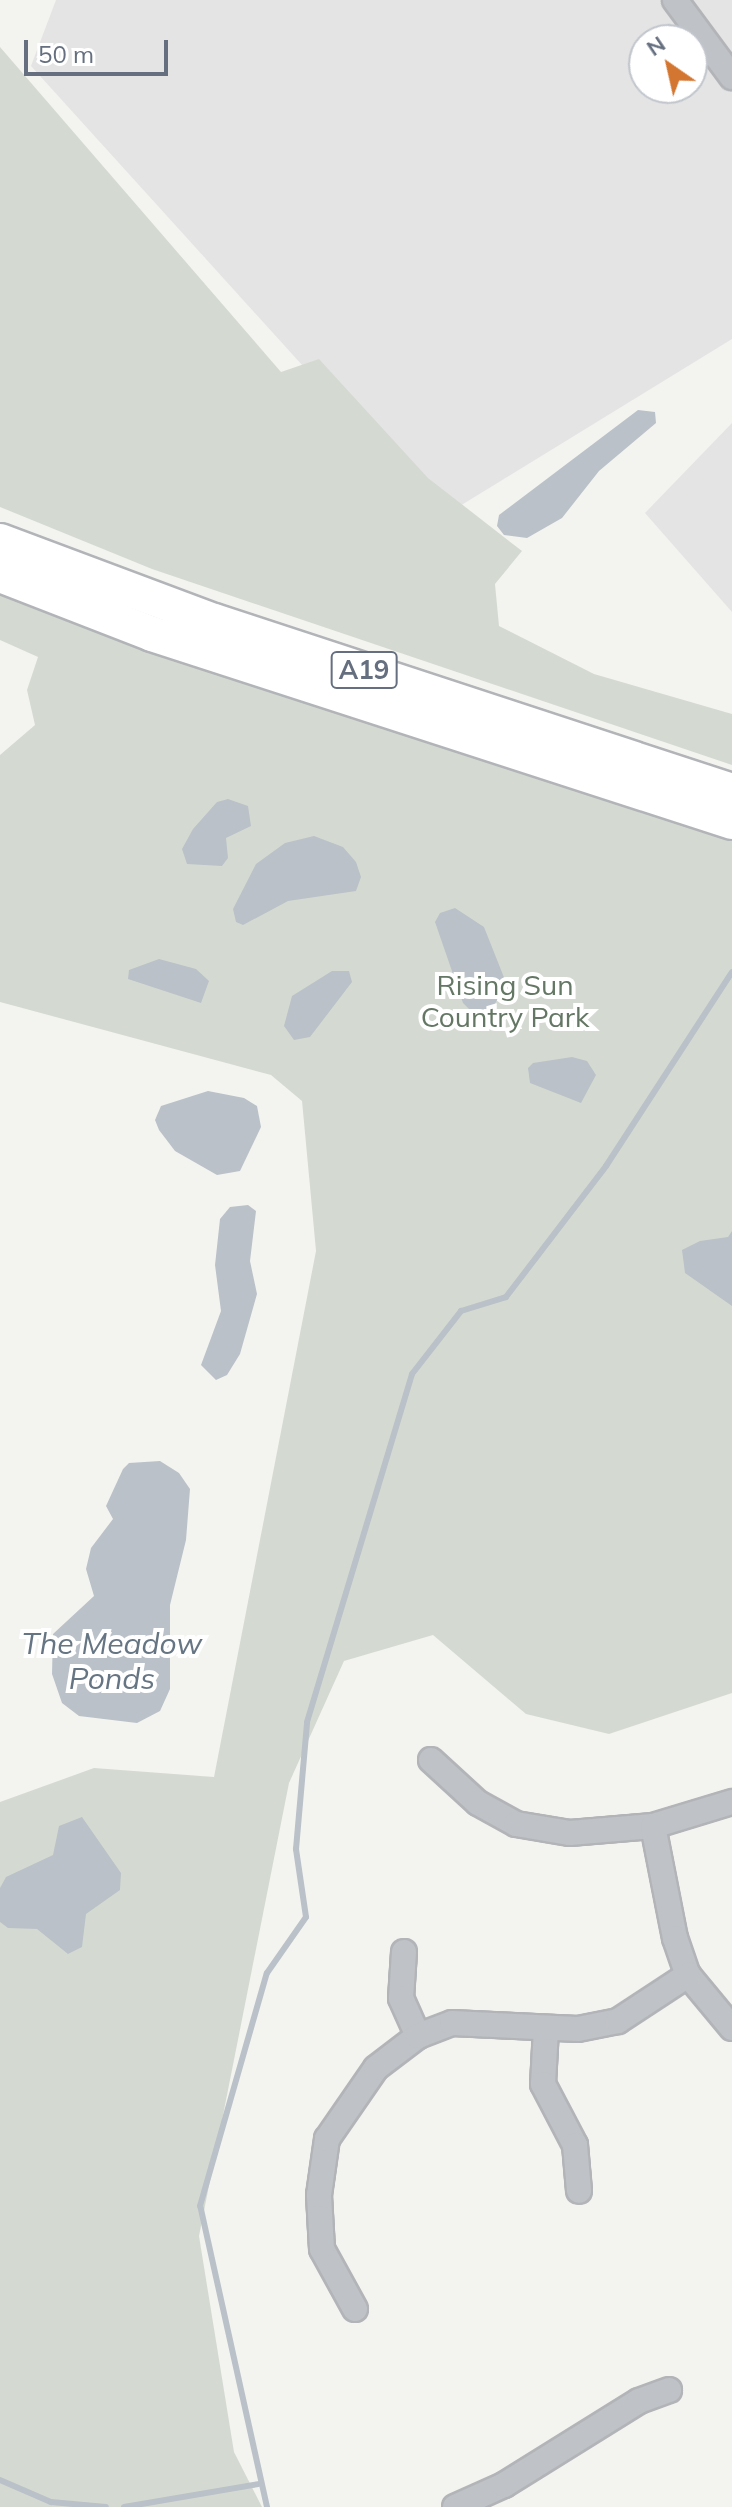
<!DOCTYPE html>
<html>
<head>
<meta charset="utf-8">
<style>
  body { margin:0 }
  #map { position:relative; width:732px; height:2507px; overflow:hidden; background:#f3f4f0; font-family:Mulish,sans-serif }
  div>[style] { position:absolute }
  [style*='--x'] { left:calc(var(--x)*1px); top:calc(var(--y)*1px); width:calc(var(--w)*1px); rotate:calc(var(--a)*1deg) }
  .built>* { inset:0; background:#e4e4e4 }
  .green>* { inset:0; background:#d4dad2 }
  .water>* { inset:0; background:#bac1c8 }
  .stream>* { height:6px; margin:-3px; padding:0 3px; transform-origin:3px; border-radius:3px; background:#bac1c8 }
  .roads { filter:drop-shadow(2px 0 #b2b4b8) drop-shadow(-2px 0 #b2b4b8) drop-shadow(0 2px #b2b4b8) drop-shadow(0 -2px #b2b4b8) }
  .minor>* { height:24px; margin:-12px; padding:0 12px; transform-origin:12px; border-radius:12px; background:#bfc2c6 }
  .highway>* { height:34px; margin:-17px; padding:0 17px; transform-origin:17px; border-radius:17px; background:#fff }
  span { translate:-50% -50%; white-space:nowrap; text-align:center; line-height:1.15; -webkit-text-stroke:8px #fff; paint-order:stroke }
  .shield-label span { padding:2px 6px; background:#fff; border:2px solid; border-radius:6px; -webkit-text-stroke-width:0 }
  .shield-label { font-size:26px; color:#656f7f; font-weight:700 }
  .park-label { font-size:28px; color:#647764 }
  .water-label { font-size:30px; color:#667583; font-style:italic }
  .north { position:absolute; left:628px; top:24px; width:80px; height:80px; box-sizing:border-box; background:#fff; border:2px solid #c1c5cc; border-radius:50%; rotate:326deg; font-size:22px; font-weight:700; line-height:32px; text-align:center; color:#656f7f }
  .north::after { content:''; display:block; margin:auto; width:28px; height:36px; background:#d37631; clip-path:polygon(50% 0,100% 100%,50% 72%,0 100%) }
  .scale { position:absolute; left:24px; top:40px; width:144px; height:36px; box-sizing:border-box; border:4px solid #656f7f; border-top:0; padding-left:10px; font-size:24px; line-height:28px; white-space:nowrap; color:#656f7f; -webkit-text-stroke:6px #fff; paint-order:stroke }
</style>
</head>
<body>
<div id="map">
  <div class="built">
    <i style="clip-path:polygon(evenodd,56px 0,732px 0,732px 339px,455px 509px,419px 494px,31px 66px,56px 0,644px 40px,692px 40px,692px 88px,644px 88px,644px 40px)"></i>
    <i style="clip-path:polygon(732px 423px,732px 612px,645px 513px)"></i>
  </div>
  <div class="green">
    <i style="clip-path:polygon(0 47px,281px 372px,319px 359px,428px 478px,522px 551px,495px 584px,499px 626px,594px 674px,732px 714px,732px 765px,152px 569px,0 507px)"></i>
    <i style="clip-path:polygon(0 588px,732px 841px,732px 1693px,609px 1734px,526px 1714px,433px 1635px,344px 1661px,289px 1783px,199px 2236px,234px 2452px,262px 2507px,0 2507px,0 1802px,94px 1768px,214px 1777px,316px 1251px,302px 1101px,271px 1075px,0 1002px,0 755px,35px 725px,27px 690px,38px 657px,0 640px)"></i>
  </div>
  <div class="water">
    <i style="clip-path:polygon(638px 410px,655px 412px,656px 423px,599px 471px,562px 518px,527px 538px,504px 535px,497px 526px,499px 515px)"></i>
    <i style="clip-path:polygon(228px 799px,248px 806px,251px 826px,226px 838px,228px 858px,222px 866px,187px 864px,182px 849px,193px 829px,217px 802px)"></i>
    <i style="clip-path:polygon(314px 836px,343px 847px,356px 862px,361px 877px,356px 891px,288px 901px,243px 925px,236px 922px,233px 909px,256px 864px,285px 843px)"></i>
    <i style="clip-path:polygon(455px 908px,484px 927px,507px 985px,492px 1008px,475px 1015px,463px 1003px,435px 922px,440px 913px)"></i>
    <i style="clip-path:polygon(159px 959px,196px 969px,209px 981px,201px 1003px,128px 979px,129px 970px)"></i>
    <i style="clip-path:polygon(332px 971px,349px 971px,352px 982px,310px 1037px,294px 1040px,284px 1026px,292px 996px)"></i>
    <i style="clip-path:polygon(572px 1057px,587px 1061px,596px 1075px,581px 1103px,530px 1083px,528px 1068px,533px 1063px)"></i>
    <i style="clip-path:polygon(208px 1091px,244px 1098px,257px 1106px,261px 1127px,240px 1171px,217px 1175px,175px 1151px,159px 1130px,155px 1120px,161px 1106px)"></i>
    <i style="clip-path:polygon(248px 1205px,256px 1211px,250px 1261px,257px 1294px,240px 1354px,227px 1375px,216px 1380px,201px 1365px,221px 1311px,215px 1265px,220px 1219px,230px 1207px)"></i>
    <i style="clip-path:polygon(732px 1231px,732px 1306px,685px 1273px,682px 1250px,700px 1241px,728px 1237px)"></i>
    <i style="clip-path:polygon(160px 1461px,179px 1473px,190px 1489px,186px 1540px,170px 1605px,170px 1689px,160px 1711px,137px 1723px,79px 1716px,62px 1703px,52px 1674px,53px 1634px,94px 1596px,86px 1569px,91px 1548px,113px 1519px,106px 1506px,123px 1469px,129px 1463px)"></i>
    <i style="clip-path:polygon(82px 1817px,121px 1873px,120px 1890px,86px 1914px,82px 1947px,68px 1954px,37px 1929px,8px 1928px,0 1922px,0 1888px,6px 1877px,53px 1855px,59px 1826px)"></i>
  </div>
  <div class="stream">
    <i style="--x:0;--y:2480;--w:56;--a:23.3"></i>
    <i style="--x:51;--y:2502;--w:55;--a:5.2"></i>
    <i style="--x:124;--y:2507;--w:136;--a:-9.7"></i>
    <i style="--x:267;--y:2507;--w:308;--a:-102.5"></i>
    <i style="--x:200;--y:2206;--w:242;--a:-74"></i>
    <i style="--x:267;--y:1973;--w:68;--a:-55.1"></i>
    <i style="--x:306;--y:1917;--w:69;--a:-98.4"></i>
    <i style="--x:296;--y:1849;--w:127;--a:-85"></i>
    <i style="--x:307;--y:1722;--w:363;--a:-73.2"></i>
    <i style="--x:412;--y:1374;--w:80;--a:-52.1"></i>
    <i style="--x:461;--y:1311;--w:47;--a:-17.3"></i>
    <i style="--x:506;--y:1297;--w:165;--a:-52.6"></i>
    <i style="--x:606;--y:1166;--w:231;--a:-57"></i>
  </div>
  <div class="roads">
    <div class="minor">
      <i style="--x:675;--y:0;--w:96;--a:53.5"></i>
      <i style="--x:431;--y:1760;--w:64;--a:42.5"></i>
      <i style="--x:478;--y:1803;--w:43;--a:28.9"></i>
      <i style="--x:516;--y:1824;--w:55;--a:9.5"></i>
      <i style="--x:570;--y:1833;--w:83;--a:-4.8"></i>
      <i style="--x:653;--y:1826;--w:83;--a:-16.9"></i>
      <i style="--x:653;--y:1826;--w:114;--a:78.9"></i>
      <i style="--x:675;--y:1938;--w:39;--a:71"></i>
      <i style="--x:688;--y:1975;--w:69;--a:50.3"></i>
      <i style="--x:404;--y:1952;--w:46;--a:93.7"></i>
      <i style="--x:401;--y:1998;--w:42;--a:65.9"></i>
      <i style="--x:546;--y:2029;--w:55;--a:93.1"></i>
      <i style="--x:543;--y:2084;--w:69;--a:62.3"></i>
      <i style="--x:575;--y:2145;--w:46;--a:85"></i>
      <i style="--x:355;--y:2309;--w:68;--a:-118.8"></i>
      <i style="--x:322;--y:2249;--w:54;--a:-93.2"></i>
      <i style="--x:319;--y:2195;--w:57;--a:-81.9"></i>
      <i style="--x:327;--y:2139;--w:86;--a:-55.4"></i>
      <i style="--x:376;--y:2068;--w:53;--a:-37.3"></i>
      <i style="--x:418;--y:2036;--w:36;--a:-21"></i>
      <i style="--x:452;--y:2023;--w:126;--a:2.7"></i>
      <i style="--x:578;--y:2029;--w:41;--a:-11.3"></i>
      <i style="--x:618;--y:2021;--w:84;--a:-33.3"></i>
      <i style="--x:455;--y:2507;--w:54;--a:-24.2"></i>
      <i style="--x:504;--y:2485;--w:159;--a:-31.9"></i>
      <i style="--x:639;--y:2401;--w:32;--a:-20"></i>
    </div>
    <div class="highway">
      <i style="--x:0;--y:541;--w:228;--a:20.5"></i>
      <i style="--x:214;--y:621;--w:545;--a:18.17"></i>
      <i style="--x:0;--y:575;--w:163;--a:21.2"></i>
      <i style="--x:152;--y:634;--w:610;--a:17.96"></i>
    </div>
  </div>
  <div class="shield-label">
    <span style="left:364px;top:670px">A19</span>
  </div>
  <div class="park-label">
    <span style="left:505px;top:1001px">Rising Sun<br>Country Park</span>
  </div>
  <div class="water-label">
    <span style="left:112px;top:1660px">The Meadow<br>Ponds</span>
  </div>
  <div class="north">N</div>
  <div class="scale">50 m</div>
</div>
</body>
</html>
